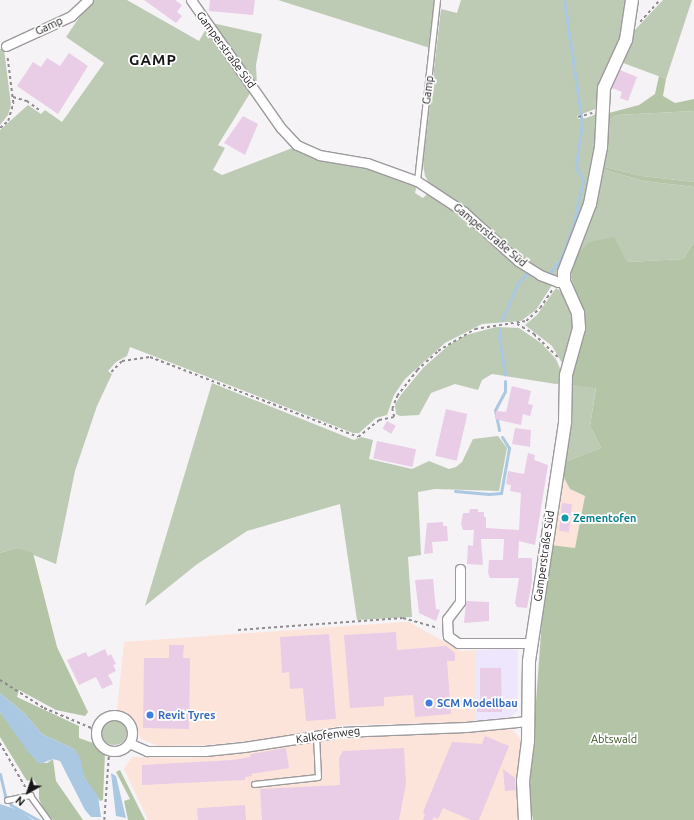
<!DOCTYPE html>
<html>
<head>
<meta charset="utf-8">
<style>
  body { margin:0 }
  #map { position:relative; width:694px; height:820px; overflow:hidden; background:#f6f3f6; font-family:Ubuntu,sans-serif }
  div>[style] { position:absolute }
  [style*='--x'] { left:calc(var(--x)*1px); top:calc(var(--y)*1px); width:calc(var(--w)*1px); rotate:calc(var(--a)*1deg) }
  .commercial>* { inset:0; background:#ede6fc }
  .industrial>* { inset:0; background:#fde4db }
  .green>* { inset:0; background:#becbb4 }
  .round { border-radius:50% }
  .forest>* { inset:0; background:#b3c5a6 }
  .water>* { inset:0; background:#aac8e1 }
  .stream>* { height:3px; margin:-1.5px; padding:0 1.5px; transform-origin:1.5px; border-radius:1.5px; background:#aac8e1 }
  .building>* { inset:0; background:#e9cce6; transform-origin:0 0 }
  .path>* { height:1.5px; margin-top:-0.75px; transform-origin:0; background:repeating-linear-gradient(90deg,#8d8b8d 0 3px,transparent 0 6px) }
  .roads { filter:drop-shadow(1px 0 #9d9a9d) drop-shadow(-1px 0 #9d9a9d) drop-shadow(0 1px #9d9a9d) drop-shadow(0 -1px #9d9a9d) }
  .lane>* { height:4.5px; margin:-2.25px; padding:0 2.25px; transform-origin:2.25px; border-radius:2.25px; background:#fff }
  .street>* { height:9px; margin:-4.5px; padding:0 4.5px; transform-origin:4.5px; border-radius:4.5px; background:#fff }
  .street>.ring { margin:-4.5px; padding:0; box-sizing:content-box; background:none; border:9px solid #fff; border-radius:50% }
  .secondary>* { height:12px; margin:-6px; padding:0 6px; transform-origin:6px; border-radius:6px; background:#fff }
  .dots>* { width:11px; height:11px; translate:-50% -50%; box-sizing:border-box; border:2px solid #fff; border-radius:50% }
  span { translate:-50% -50%; white-space:nowrap; text-align:center; line-height:1.15; -webkit-text-stroke:3.5px #fff; paint-order:stroke }
  .street-label { font-size:11px; color:#181718 }
  .culture-label { font-size:11px; color:#0d838f; font-weight:700 }
  .left { translate:0 -50%; text-align:left }
  .shop-label { font-size:11px; color:#366cbe; font-weight:700 }
  .park-label { font-size:11px; color:#395021 }
  .district-label { font-size:15px; color:#181718; font-weight:700; letter-spacing:1px }
  .north { position:absolute; left:8px; top:772px; width:40px; height:40px; -webkit-text-stroke:3px #fff; paint-order:stroke; rotate:220deg; font-size:11px; font-weight:700; line-height:16px; text-align:center; color:#181718 }
  .north::after { content:''; display:block; margin:auto; width:14px; height:18px; background:#181718; clip-path:polygon(50% 0,100% 100%,50% 72%,0 100%) }
</style>
</head>
<body>
<div id="map">
  <div class="commercial">
    <i style="clip-path:polygon(510px 649px,518px 651px,518px 710px,510px 717px,476px 722px,476px 650px)"></i>
  </div>
  <div class="industrial">
    <i style="clip-path:polygon(563px 476px,570px 489px,585px 496px,575px 548px,551px 545px)"></i>
    <i style="clip-path:polygon(403px 622px,409px 622px,461px 651px,476px 650px,476px 722px,345px 725px,263px 740px,206px 745px,158px 746px,141px 739px,127px 713px,117px 710px,124px 642px)"></i>
    <i style="clip-path:polygon(506px 728px,513px 730px,523px 742px,520px 820px,148px 820px,124px 769px,132px 757px,188px 758px,244px 753px,325px 740px)"></i>
  </div>
  <div class="green">
    <i style="clip-path:polygon(91px 0,127px 0,199px 41px,207px 27px,252px 90px,218px 145px,225px 148px,213px 170px,222px 175px,295px 147px,376px 168px,417px 184px,415px 193px,423px 198px,430px 191px,455px 208px,537px 277px,552px 285px,536px 310px,521px 321px,482px 324px,445px 343px,405px 379px,394px 395px,387px 415px,376px 418px,359px 433px,353px 433px,130px 347px,127px 356px,116px 362px,108px 371px,112px 374px,97px 406px,75px 471px,56px 564px,16px 548px,0 553px,0 130px,28px 105px,41px 114px,45px 110px,62px 122px,104px 63px,66px 37px)"></i>
    <i style="clip-path:polygon(278px 0,434px 0,430px 48px)"></i>
    <i style="clip-path:polygon(461px 0,629px 0,629px 13px,598px 108px,577px 116px,578px 119px,586px 118px,599px 113px,600px 136px,586px 205px,562px 270px,557px 275px,551px 276px,531px 267px,430px 185px,425px 176px,423px 164px,441px 9px,457px 13px)"></i>
    <i style="clip-path:polygon(663px 0,692px 0,666px 79px,618px 61px,631px 34px)"></i>
    <i style="clip-path:polygon(212px 23px,262px 34px,256px 65px,257px 85px)"></i>
    <i style="clip-path:polygon(0 49px,4px 49px,11px 105px,8px 115px,0 125px)"></i>
    <i style="clip-path:polygon(694px 111px,694px 182px,642px 176px,601px 166px,606px 122px,617px 115px)"></i>
    <i style="clip-path:polygon(601px 169px,644px 181px,694px 187px,694px 242px,683px 259px,627px 262px,572px 259px)"></i>
    <i style="clip-path:polygon(556px 288px,566px 295px,576px 317px,565px 368px,552px 346px,525px 325px,537px 315px)"></i>
    <i style="clip-path:polygon(496px 327px,519px 328px,541px 343px,556px 359px,564px 378px,562px 383px,556px 384px,492px 374px,482px 380px,478px 390px,455px 384px,431px 393px,419px 415px,400px 416px,396px 414px,395px 405px,400px 396px,423px 368px,449px 345px,466px 335px)"></i>
    <i style="clip-path:polygon(212px 383px,354px 440px,361px 437px,373px 440px,369px 459px,412px 469px,429px 461px,449px 469px,456px 467px,462px 462px,473px 439px,498px 436px,507px 448px,499px 491px,435px 489px,418px 492px,421px 555px,408px 557px,412px 617px,357px 620px,340px 504px,247px 531px,196px 565px,145px 606px)"></i>
    <i style="clip-path:polygon(570px 385px,596px 387px,590px 426px,601px 448px,564px 462px)"></i>
    <i class="round" style="left:101px;top:719px;width:26px;height:26px"></i>
  </div>
  <div class="forest">
    <i style="clip-path:polygon(659px 76px,666px 79px,663px 96px,675px 103px,694px 99px,694px 111px,617px 115px,606px 122px,609px 113px,639px 105px,655px 94px)"></i>
    <i style="clip-path:polygon(601px 166px,642px 176px,694px 182px,694px 187px,644px 181px,601px 169px)"></i>
    <i style="clip-path:polygon(614px 237px,627px 262px,683px 259px,694px 242px,694px 820px,533px 820px,529px 799px,545px 577px,551px 545px,575px 548px,585px 496px,570px 489px,563px 476px,564px 462px,601px 448px,590px 426px,596px 388px,570px 385px,586px 323px,571px 278px,572px 259px,589px 242px)"></i>
    <i style="clip-path:polygon(16px 548px,33px 553px,57px 647px,88px 712px,85px 716px,56px 710px,19px 690px,17px 697px,79px 726px,79px 738px,93px 743px,105px 753px,103px 800px,100px 801px,84px 777px,74px 749px,42px 734px,24px 713px,0 693px,0 553px)"></i>
    <i style="clip-path:polygon(0 712px,38px 762px,47px 763px,53px 759px,56px 781px,83px 820px,53px 820px,43px 808px,39px 799px,39px 788px,33px 779px,27px 781px,0 737px)"></i>
    <i style="clip-path:polygon(120px 770px,145px 820px,128px 820px,124px 801px,130px 799px,116px 772px)"></i>
  </div>
  <div class="water">
    <i style="clip-path:polygon(0 693px,24px 713px,42px 734px,74px 749px,80px 757px,84px 777px,98px 796px,101px 817px,91px 817px,85px 810px,60px 761px,53px 759px,40px 764px,28px 752px,0 712px)"></i>
    <i style="clip-path:polygon(111px 773px,116px 776px,126px 818px,116px 816px)"></i>
    <i style="clip-path:polygon(0 804px,18px 810px,33px 820px,0 820px)"></i>
  </div>
  <div class="stream">
    <i style="--x:549;--y:274;--w:19;--a:-51"></i>
    <i style="--x:561;--y:259;--w:35;--a:-70"></i>
    <i style="--x:573;--y:226;--w:46;--a:-77.5"></i>
    <i style="--x:583;--y:181;--w:17;--a:-115"></i>
    <i style="--x:576;--y:166;--w:43;--a:-82.1"></i>
    <i style="--x:582;--y:123;--w:124;--a:-98.3"></i>
    <i style="--x:502;--y:320;--w:39;--a:-67"></i>
    <i style="--x:517;--y:284;--w:14;--a:-45"></i>
    <i style="--x:527;--y:274;--w:5;--a:11"></i>
    <i style="--x:500;--y:329;--w:8;--a:97"></i>
    <i style="--x:499;--y:337;--w:38;--a:81"></i>
    <i style="--x:499;--y:430;--w:20;--a:-101"></i>
    <i style="--x:495;--y:410;--w:21;--a:-62"></i>
    <i style="--x:505;--y:391;--w:10;--a:-90"></i>
    <i style="--x:455;--y:491;--w:34;--a:5"></i>
    <i style="--x:489;--y:494;--w:12;--a:-5"></i>
    <i style="--x:501;--y:493;--w:46;--a:-79.9"></i>
    <i style="--x:509;--y:448;--w:13;--a:-122"></i>
    <i style="--x:0;--y:774;--w:23;--a:77"></i>
    <i style="--x:5;--y:796;--w:11;--a:56"></i>
    <i style="--x:11;--y:805;--w:31;--a:29"></i>
  </div>
  <div class="building">
    <i style="clip-path:polygon(144px 0,175px 0,182px 5px,177px 12px,182px 16px,176px 23px)"></i>
    <i style="clip-path:polygon(210px 0,255px 0,253px 15px,209px 11px)"></i>
    <i style="clip-path:polygon(69px 53px,88px 66px,58px 114px,17px 86px,33px 62px,41px 67px,47px 58px,60px 66px)"></i>
    <i style="clip-path:polygon(620px 70px,637px 77px,628px 101px,620px 98px,622px 92px,612px 88px)"></i>
    <i style="clip-path:polygon(243px 116px,258px 124px,245px 155px,224px 143px)"></i>
    <i style="clip-path:polygon(512px 386px,531px 391px,528px 404px,533px 405px,530px 416px,523px 414px,521px 425px,495px 419px,496px 411px,506px 412px)"></i>
    <i style="left:446px;top:409px;width:22px;height:48px;rotate:13deg"></i>
    <i style="left:387px;top:421px;width:10px;height:9px;rotate:29deg"></i>
    <i style="clip-path:polygon(515px 428px,531px 430px,530px 447px,512px 444px)"></i>
    <i style="left:377px;top:441px;width:40px;height:18px;rotate:12deg"></i>
    <i style="clip-path:polygon(528px 453px,535px 455px,534px 460px,548px 465px,535px 545px,519px 541px,518px 558px,532px 558px,532px 582px,527px 608px,517px 607px,515px 603px,519px 578px,490px 578px,488px 573px,489px 560px,503px 560px,504px 539px,481px 539px,483px 565px,467px 564px,468px 545px,473px 546px,474px 530px,463px 530px,461px 524px,463px 513px,469px 513px,470px 509px,478px 509px,478px 512px,484px 512px,484px 517px,486px 517px,486px 528px,519px 530px,521px 493px,510px 491px,511px 485px,506px 484px,508px 471px,524px 474px)"></i>
    <i style="left:562px;top:503px;width:10px;height:28px;rotate:6deg"></i>
    <i style="clip-path:polygon(443px 522px,443px 526px,447px 526px,448px 541px,432px 542px,433px 553px,424px 554px,427px 523px)"></i>
    <i style="clip-path:polygon(433px 579px,436px 609px,440px 610px,436px 621px,419px 613px,415px 580px)"></i>
    <i style="clip-path:polygon(466px 601px,489px 602px,489px 621px,464px 623px)"></i>
    <i style="clip-path:polygon(396px 632px,397px 650px,446px 646px,455px 653px,455px 661px,447px 661px,451px 714px,415px 717px,413px 695px,384px 697px,384px 706px,350px 708px,344px 635px)"></i>
    <i style="clip-path:polygon(329px 634px,336px 719px,306px 721px,303px 688px,290px 689px,289px 672px,282px 673px,280px 637px)"></i>
    <i style="clip-path:polygon(169px 645px,184px 645px,183px 658px,190px 658px,189px 729px,143px 728px,144px 658px,169px 658px)"></i>
    <i style="clip-path:polygon(105px 649px,108px 656px,111px 654px,116px 664px,113px 665px,116px 671px,108px 675px,113px 684px,102px 689px,96px 677px,79px 685px,67px 660px,86px 652px,88px 657px)"></i>
    <i style="clip-path:polygon(480px 668px,501px 668px,502px 712px,477px 712px,477px 700px,480px 700px)"></i>
    <i style="clip-path:polygon(485px 736px,509px 746px,479px 820px,471px 820px,443px 808px,438px 819px,434px 817px,432px 820px,423px 820px,425px 814px,423px 812px,452px 742px,482px 744px)"></i>
    <i style="clip-path:polygon(286px 748px,289px 768px,251px 774px,252px 776px,245px 777px,245px 780px,142px 785px,142px 765px,233px 760px,250px 757px,251px 754px)"></i>
    <i style="clip-path:polygon(404px 748px,406px 784px,399px 820px,262px 820px,260px 789px,340px 785px,339px 758px,343px 751px)"></i>
    <i style="clip-path:polygon(503px 769px,515px 778px,516px 790px,505px 791px)"></i>
    <i style="left:245px;top:805px;width:15px;height:48px;rotate:86deg"></i>
  </div>
  <div class="path">
    <i style="--x:640;--y:22;--w:30;--a:-48"></i>
    <i style="--x:13;--y:97;--w:15;--a:16"></i>
    <i style="--x:27;--y:101;--w:17;--a:36"></i>
    <i style="--x:578;--y:117;--w:15;--a:-16"></i>
    <i style="--x:0;--y:128;--w:11;--a:-41"></i>
    <i style="--x:8;--y:121;--w:19;--a:-74"></i>
    <i style="--x:13;--y:103;--w:48;--a:-97.1"></i>
    <i style="--x:517;--y:324;--w:20;--a:30"></i>
    <i style="--x:534;--y:334;--w:35;--a:44"></i>
    <i style="--x:111;--y:372;--w:16;--a:-45"></i>
    <i style="--x:122;--y:361;--w:28;--a:-8"></i>
    <i style="--x:150;--y:357;--w:223;--a:21"></i>
    <i style="--x:358;--y:437;--w:27;--a:-39"></i>
    <i style="--x:379;--y:420;--w:15;--a:-11"></i>
    <i style="--x:394;--y:417;--w:8;--a:-104"></i>
    <i style="--x:392;--y:409;--w:14;--a:-69"></i>
    <i style="--x:397;--y:396;--w:33;--a:-52"></i>
    <i style="--x:417;--y:370;--w:28;--a:-42"></i>
    <i style="--x:438;--y:351;--w:43;--a:-30.7"></i>
    <i style="--x:475;--y:329;--w:52;--a:-8.9"></i>
    <i style="--x:526;--y:321;--w:19;--a:-43"></i>
    <i style="--x:540;--y:308;--w:23;--a:-56"></i>
    <i style="--x:238;--y:630;--w:165;--a:-4.2"></i>
    <i style="--x:403;--y:618;--w:36;--a:16"></i>
    <i style="--x:0;--y:680;--w:52;--a:32.5"></i>
    <i style="--x:44;--y:708;--w:56;--a:22.9"></i>
    <i style="--x:0;--y:743;--w:52;--a:60"></i>
    <i style="--x:104;--y:820;--w:70;--a:-85.9"></i>
  </div>
  <div class="roads">
    <div class="lane">
      <i style="--x:417;--y:181;--w:182;--a:-83.7"></i>
      <i style="--x:254;--y:784;--w:64;--a:-6.2"></i>
      <i style="--x:318;--y:777;--w:41;--a:-92.8"></i>
      <i style="--x:7;--y:800;--w:24;--a:-12"></i>
      <i style="--x:30;--y:795;--w:31;--a:54"></i>
    </div>
    <div class="street">
      <i style="--x:191;--y:0;--w:156;--a:54.9"></i>
      <i style="--x:281;--y:128;--w:23;--a:47"></i>
      <i style="--x:297;--y:145;--w:24;--a:24"></i>
      <i style="--x:319;--y:155;--w:49;--a:9.5"></i>
      <i style="--x:367;--y:163;--w:53;--a:19.8"></i>
      <i style="--x:417;--y:181;--w:56;--a:33.4"></i>
      <i style="--x:464;--y:212;--w:73;--a:42.2"></i>
      <i style="--x:518;--y:261;--w:26;--a:32"></i>
      <i style="--x:540;--y:275;--w:19;--a:21"></i>
      <i style="--x:558;--y:282;--w:6;--a:-9"></i>
      <i style="--x:6;--y:46;--w:72;--a:-24.8"></i>
      <i style="--x:71;--y:16;--w:23;--a:-43"></i>
      <i style="--x:460;--y:569;--w:33;--a:90"></i>
      <i style="--x:460;--y:602;--w:21;--a:127"></i>
      <i style="--x:447;--y:619;--w:17;--a:87"></i>
      <i style="--x:448;--y:636;--w:12;--a:35"></i>
      <i style="--x:458;--y:643;--w:74;--a:0"></i>
      <i class="ring" style="left:96px;top:715px;width:27px;height:27px"></i>
      <i style="--x:129;--y:743;--w:20;--a:24"></i>
      <i style="--x:147;--y:751;--w:58;--a:0"></i>
      <i style="--x:205;--y:751;--w:39;--a:-6"></i>
      <i style="--x:244;--y:747;--w:98;--a:-8.8"></i>
      <i style="--x:341;--y:732;--w:125;--a:-2.3"></i>
      <i style="--x:466;--y:727;--w:62;--a:-5.5"></i>
    </div>
    <div class="secondary">
      <i style="--x:525;--y:820;--w:39;--a:-93"></i>
      <i style="--x:523;--y:781;--w:40;--a:-82.9"></i>
      <i style="--x:528;--y:741;--w:80;--a:-89.3"></i>
      <i style="--x:529;--y:661;--w:242;--a:-81.4"></i>
      <i style="--x:565;--y:422;--w:47;--a:-88.8"></i>
      <i style="--x:566;--y:375;--w:49;--a:-74.5"></i>
      <i style="--x:579;--y:328;--w:15;--a:-94"></i>
      <i style="--x:578;--y:313;--w:35;--a:-114"></i>
      <i style="--x:564;--y:281;--w:9;--a:-90"></i>
      <i style="--x:564;--y:272;--w:73;--a:-69.1"></i>
      <i style="--x:590;--y:204;--w:58;--a:-79.1"></i>
      <i style="--x:601;--y:147;--w:59;--a:-87.1"></i>
      <i style="--x:604;--y:88;--w:53;--a:-65.4"></i>
      <i style="--x:626;--y:40;--w:40;--a:-81.5"></i>
    </div>
  </div>
  <div class="dots">
    <i style="left:565px;top:518px;background:#0f9aa8"></i>
    <i style="left:429px;top:703px;background:#3f7fe0"></i>
    <i style="left:150px;top:715px;background:#3f7fe0"></i>
  </div>
  <div class="street-label">
    <span style="left:49px;top:26px;rotate:-25deg">Gamp</span>
    <span style="left:226px;top:50px;rotate:54deg">Gamperstraße Süd</span>
    <span style="left:428px;top:90px;rotate:-83deg">Gamp</span>
    <span style="left:490px;top:235px;rotate:40deg">Gamperstraße Süd</span>
    <span style="left:544px;top:556px;rotate:-82deg">Gamperstraße Süd</span>
    <span style="left:328px;top:735px;rotate:-8deg">Kalkofenweg</span>
  </div>
  <div class="culture-label">
    <span class="left" style="left:573px;top:518px">Zementofen</span>
  </div>
  <div class="shop-label">
    <span class="left" style="left:437px;top:703px">SCM Modellbau</span>
    <span class="left" style="left:158px;top:715px">Revit Tyres</span>
  </div>
  <div class="park-label">
    <span style="left:614px;top:739px">Abtswald</span>
  </div>
  <div class="district-label">
    <span style="left:153px;top:60px">GAMP</span>
  </div>
  <div class="north">N</div>
</div>
</body>
</html>
